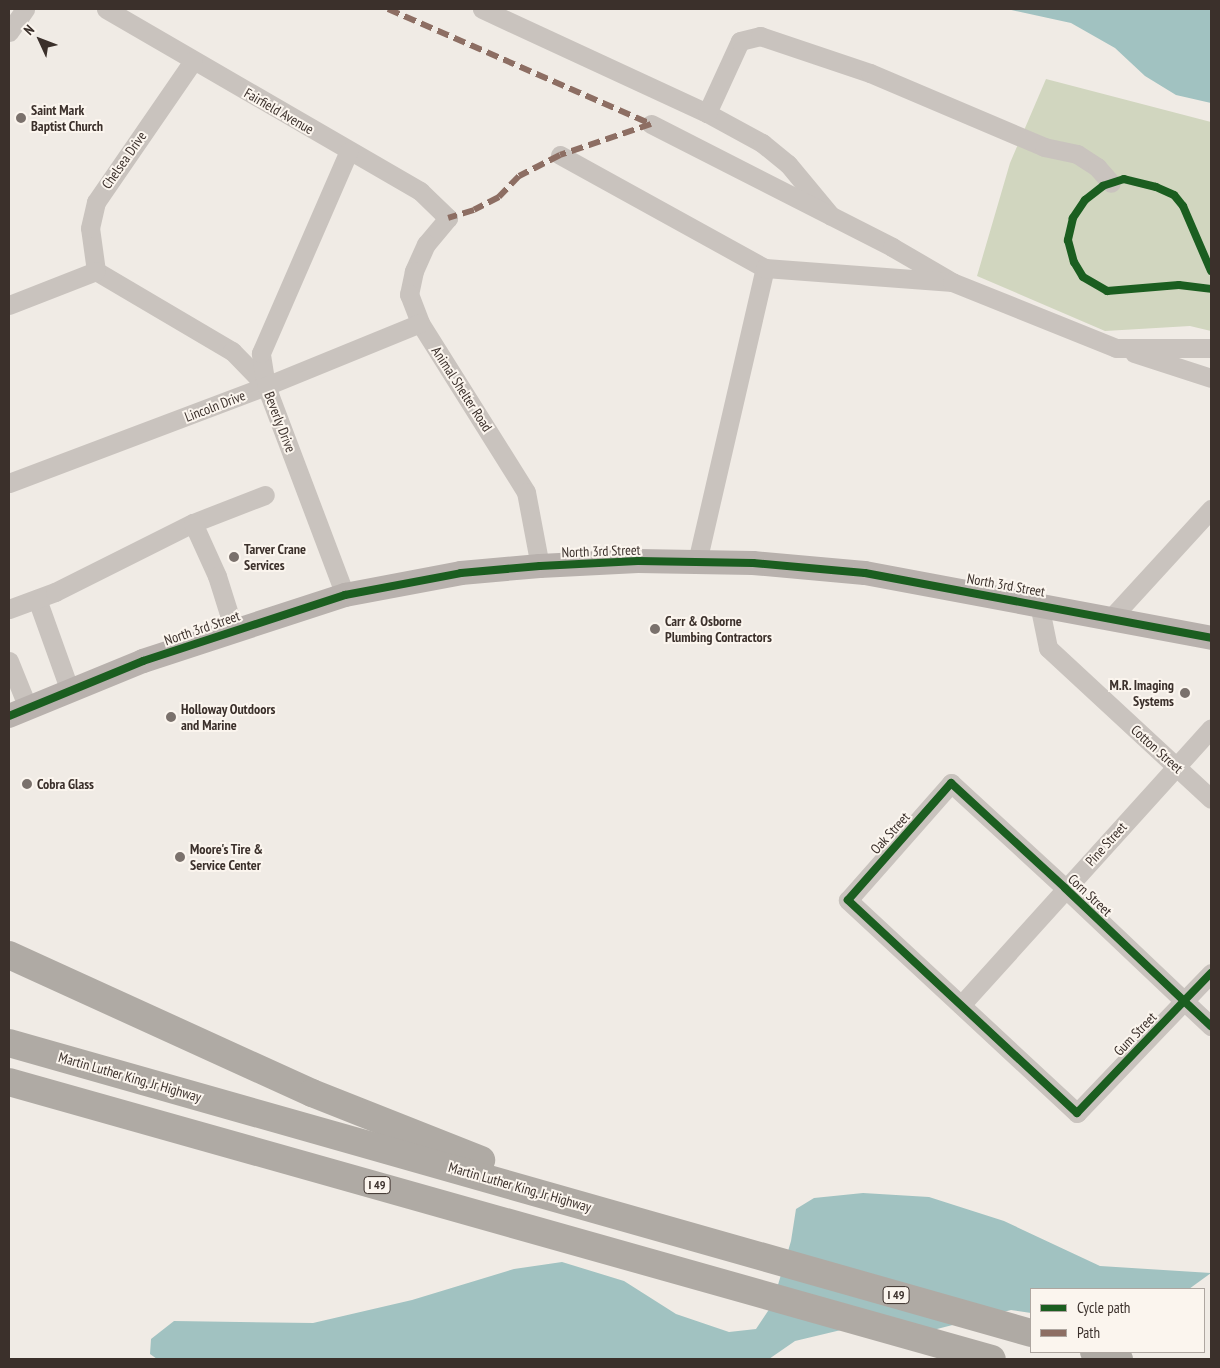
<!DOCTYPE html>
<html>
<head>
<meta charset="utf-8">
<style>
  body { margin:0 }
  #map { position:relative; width:1220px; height:1368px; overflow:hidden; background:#f0ebe5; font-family:"PT Sans Narrow",sans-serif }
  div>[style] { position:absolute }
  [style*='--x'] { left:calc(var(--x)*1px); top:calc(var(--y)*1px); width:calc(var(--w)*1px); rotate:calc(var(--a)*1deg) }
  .green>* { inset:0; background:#d1d6bf }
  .water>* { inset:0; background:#a1c2c1 }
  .minor>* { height:19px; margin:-9.5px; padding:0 9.5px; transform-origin:9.5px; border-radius:9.5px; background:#c9c3be }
  .major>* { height:24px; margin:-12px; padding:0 12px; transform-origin:12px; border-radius:12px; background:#b8b1ad }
  .highway>* { height:28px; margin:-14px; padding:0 14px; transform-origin:14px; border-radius:14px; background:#afaaa4 }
  .quiet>* { height:6px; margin-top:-3px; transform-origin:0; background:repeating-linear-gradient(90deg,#8d6e63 0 12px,transparent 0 18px) }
  .cycleway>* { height:8px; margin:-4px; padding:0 4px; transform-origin:4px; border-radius:4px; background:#1b5e20 }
  .dots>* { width:14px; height:14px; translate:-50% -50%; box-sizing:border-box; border:2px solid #fbf5ee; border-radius:50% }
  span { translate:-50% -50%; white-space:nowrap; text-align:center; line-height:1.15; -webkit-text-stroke:4px #fbf5ee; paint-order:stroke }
  .shield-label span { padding:1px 4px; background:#fbf5ee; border:1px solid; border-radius:4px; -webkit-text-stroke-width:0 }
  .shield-label { font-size:12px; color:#3b302b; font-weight:700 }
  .poi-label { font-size:14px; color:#3b302b; font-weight:700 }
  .left { translate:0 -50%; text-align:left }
  .right { translate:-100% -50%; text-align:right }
  .street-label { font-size:14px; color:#3b302b }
  .frame { position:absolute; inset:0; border:10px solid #3b302b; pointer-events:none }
  .legend { position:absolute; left:1030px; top:1288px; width:175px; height:65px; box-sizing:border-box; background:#fbf5ee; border:1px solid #aea6a0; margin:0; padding:6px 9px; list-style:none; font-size:15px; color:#3b302b }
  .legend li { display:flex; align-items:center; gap:10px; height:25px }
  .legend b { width:25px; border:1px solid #aea6a0 }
  .north { position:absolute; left:15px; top:15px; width:50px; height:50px; -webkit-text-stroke:4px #fbf5ee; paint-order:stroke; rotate:313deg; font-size:14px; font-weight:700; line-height:20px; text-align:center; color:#3b302b }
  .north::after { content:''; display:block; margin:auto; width:18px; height:22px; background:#3b302b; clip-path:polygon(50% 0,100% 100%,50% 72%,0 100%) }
</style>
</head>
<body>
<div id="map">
  <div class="green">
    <i style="clip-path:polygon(1046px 79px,1211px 122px,1211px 331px,1190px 326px,1105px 331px,977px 276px,1010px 163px)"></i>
  </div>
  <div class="water">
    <i style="clip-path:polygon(1007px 9px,1211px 9px,1211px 103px,1176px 95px,1145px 76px,1115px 48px,1071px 23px)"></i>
    <i style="clip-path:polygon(863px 1193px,929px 1197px,1004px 1221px,1100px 1266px,1211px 1273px,1189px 1289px,1031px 1289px,1031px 1313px,1011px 1310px,937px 1329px,841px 1330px,795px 1341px,769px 1359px,157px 1359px,150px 1354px,151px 1339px,174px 1321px,313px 1323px,412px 1300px,514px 1269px,562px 1262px,624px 1281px,676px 1314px,729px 1332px,756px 1329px,772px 1305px,791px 1241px,796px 1209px,814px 1198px)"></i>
  </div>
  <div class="minor">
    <i style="--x:106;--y:9;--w:363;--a:30.1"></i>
    <i style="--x:420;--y:191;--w:39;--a:44"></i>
    <i style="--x:448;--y:218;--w:34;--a:130"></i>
    <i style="--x:426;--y:244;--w:30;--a:114"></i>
    <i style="--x:414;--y:271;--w:24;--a:102"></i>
    <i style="--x:409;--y:294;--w:31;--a:69"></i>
    <i style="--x:420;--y:323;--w:199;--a:57.9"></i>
    <i style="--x:526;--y:492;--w:75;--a:79.3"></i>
    <i style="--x:482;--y:9;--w:248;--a:24.8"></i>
    <i style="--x:707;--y:113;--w:63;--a:28.6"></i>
    <i style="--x:762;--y:143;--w:33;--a:39"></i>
    <i style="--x:788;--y:164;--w:67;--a:50.4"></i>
    <i style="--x:9;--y:32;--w:28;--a:-55"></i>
    <i style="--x:707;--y:113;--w:79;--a:-65.4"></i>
    <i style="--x:740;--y:41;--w:21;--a:-14"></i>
    <i style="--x:760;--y:36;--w:116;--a:18.6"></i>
    <i style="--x:870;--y:73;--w:189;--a:23"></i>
    <i style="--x:1044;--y:147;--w:34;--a:12"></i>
    <i style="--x:1077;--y:154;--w:24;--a:33"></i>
    <i style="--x:1097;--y:167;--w:21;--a:49"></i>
    <i style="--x:651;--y:124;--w:271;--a:27"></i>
    <i style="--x:892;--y:247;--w:66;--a:30.1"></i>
    <i style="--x:560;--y:155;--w:234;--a:28.9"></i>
    <i style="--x:96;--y:271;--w:158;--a:30.5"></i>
    <i style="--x:232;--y:351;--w:49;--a:45.8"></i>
    <i style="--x:266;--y:386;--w:223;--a:69.3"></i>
    <i style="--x:96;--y:271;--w:43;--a:-97.9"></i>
    <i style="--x:90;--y:228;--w:27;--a:-77"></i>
    <i style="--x:96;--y:202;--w:171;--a:-55.5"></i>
    <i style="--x:9;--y:305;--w:93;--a:-21.3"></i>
    <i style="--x:1134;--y:353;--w:81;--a:18"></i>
    <i style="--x:266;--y:386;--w:33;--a:-99"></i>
    <i style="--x:261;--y:353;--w:220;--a:-66.5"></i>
    <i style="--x:9;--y:483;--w:275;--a:-20.7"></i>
    <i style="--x:266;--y:386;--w:166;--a:-22.2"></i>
    <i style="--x:193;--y:523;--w:77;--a:-21.3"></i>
    <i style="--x:697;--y:562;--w:302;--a:-77"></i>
    <i style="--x:765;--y:268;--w:188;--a:4.3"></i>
    <i style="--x:952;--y:282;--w:177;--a:21.9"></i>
    <i style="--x:1116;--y:348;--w:95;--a:0"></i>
    <i style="--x:37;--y:599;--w:98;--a:70.3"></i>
    <i style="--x:1039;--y:604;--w:45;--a:78.4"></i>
    <i style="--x:1048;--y:648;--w:222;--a:42.8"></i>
    <i style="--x:9;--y:609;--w:49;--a:-20.3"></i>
    <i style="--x:55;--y:592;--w:154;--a:-26.6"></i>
    <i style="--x:193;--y:523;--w:58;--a:65.6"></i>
    <i style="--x:217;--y:576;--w:57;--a:72.5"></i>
    <i style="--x:1112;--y:617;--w:147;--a:-47.5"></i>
    <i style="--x:9;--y:661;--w:51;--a:68"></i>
    <i style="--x:1211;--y:973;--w:39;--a:134"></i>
    <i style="--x:1184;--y:1001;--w:155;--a:133.7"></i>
    <i style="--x:1077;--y:1113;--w:313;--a:-137.1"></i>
    <i style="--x:848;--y:900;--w:156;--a:-48.6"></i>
    <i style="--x:951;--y:783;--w:155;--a:42.6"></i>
    <i style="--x:1065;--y:888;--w:164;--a:43.5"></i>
    <i style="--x:1184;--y:1001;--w:37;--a:43"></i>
    <i style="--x:961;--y:1005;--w:373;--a:-47.9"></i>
  </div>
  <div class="major">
    <i style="--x:9;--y:716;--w:145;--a:-22.3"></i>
    <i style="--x:143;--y:661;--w:213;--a:-18.1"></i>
    <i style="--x:345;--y:595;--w:118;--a:-10.7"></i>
    <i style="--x:461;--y:573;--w:79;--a:-5.1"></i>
    <i style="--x:540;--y:566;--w:98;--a:-2.9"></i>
    <i style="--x:638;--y:561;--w:115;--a:1"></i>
    <i style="--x:753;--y:563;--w:112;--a:5.1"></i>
    <i style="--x:865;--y:573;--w:352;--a:10.6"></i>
  </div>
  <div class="highway">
    <i style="--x:9;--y:955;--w:333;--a:24.5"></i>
    <i style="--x:312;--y:1093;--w:182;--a:21.6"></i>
    <i style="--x:9;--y:1043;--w:1062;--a:15.84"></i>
    <i style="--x:9;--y:1082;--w:1021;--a:15.74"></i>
    <i style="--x:1094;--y:1352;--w:26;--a:16"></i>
  </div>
  <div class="quiet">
    <i style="--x:388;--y:9;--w:287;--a:23.6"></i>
    <i style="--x:651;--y:124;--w:96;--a:161.2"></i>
    <i style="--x:560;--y:155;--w:46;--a:152.9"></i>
    <i style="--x:519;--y:176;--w:29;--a:134"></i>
    <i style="--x:499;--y:197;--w:28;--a:153"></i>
    <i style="--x:474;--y:210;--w:27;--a:163"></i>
  </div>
  <div class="cycleway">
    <i style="--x:1211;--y:271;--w:71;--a:-113.3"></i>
    <i style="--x:1183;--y:206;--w:14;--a:-129"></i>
    <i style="--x:1174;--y:195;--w:20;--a:-156"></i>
    <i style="--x:1156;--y:187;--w:33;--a:-166"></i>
    <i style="--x:1124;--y:179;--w:22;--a:162"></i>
    <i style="--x:1103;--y:186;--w:23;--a:142"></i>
    <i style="--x:1085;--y:200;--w:22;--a:124"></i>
    <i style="--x:1073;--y:218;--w:23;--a:103"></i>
    <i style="--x:1068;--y:240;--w:23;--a:75"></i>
    <i style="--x:1074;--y:262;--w:17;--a:59"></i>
    <i style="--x:1083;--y:277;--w:28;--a:30"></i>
    <i style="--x:1107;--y:291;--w:72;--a:-4.8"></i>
    <i style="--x:1179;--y:285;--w:32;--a:7"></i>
    <i style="--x:9;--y:716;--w:145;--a:-22.3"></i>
    <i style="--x:143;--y:661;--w:213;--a:-18.1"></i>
    <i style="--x:345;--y:595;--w:118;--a:-10.7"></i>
    <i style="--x:461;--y:573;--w:79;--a:-5.1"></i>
    <i style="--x:540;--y:566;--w:98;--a:-2.9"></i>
    <i style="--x:638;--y:561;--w:115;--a:1"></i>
    <i style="--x:753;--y:563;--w:112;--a:5.1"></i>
    <i style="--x:865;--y:573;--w:352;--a:10.6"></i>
    <i style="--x:1211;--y:973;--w:39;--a:134"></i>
    <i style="--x:1184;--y:1001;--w:155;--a:133.7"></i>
    <i style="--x:1077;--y:1113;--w:313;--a:-137.1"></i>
    <i style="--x:848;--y:900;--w:156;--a:-48.6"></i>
    <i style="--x:951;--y:783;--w:155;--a:42.6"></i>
    <i style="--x:1065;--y:888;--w:164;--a:43.5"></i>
    <i style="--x:1184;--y:1001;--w:37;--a:43"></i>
  </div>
  <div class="dots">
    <i style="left:21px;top:118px;background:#7a716c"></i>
    <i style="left:234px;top:557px;background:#7a716c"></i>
    <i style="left:655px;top:629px;background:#7a716c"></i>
    <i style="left:1185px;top:693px;background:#7a716c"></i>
    <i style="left:171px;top:717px;background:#7a716c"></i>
    <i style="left:27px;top:784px;background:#7a716c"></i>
    <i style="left:180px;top:857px;background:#7a716c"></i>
  </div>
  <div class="shield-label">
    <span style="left:377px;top:1185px">I 49</span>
    <span style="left:896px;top:1295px">I 49</span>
  </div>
  <div class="poi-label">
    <span class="left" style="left:31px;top:118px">Saint Mark<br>Baptist Church</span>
    <span class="left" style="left:244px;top:557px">Tarver Crane<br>Services</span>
    <span class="left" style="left:665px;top:629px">Carr &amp; Osborne<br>Plumbing Contractors</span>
    <span class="right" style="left:1174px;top:693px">M.R. Imaging<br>Systems</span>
    <span class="left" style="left:181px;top:717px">Holloway Outdoors<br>and Marine</span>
    <span class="left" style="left:37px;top:784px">Cobra Glass</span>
    <span class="left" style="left:190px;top:857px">Moore's Tire &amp;<br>Service Center</span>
  </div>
  <div class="street-label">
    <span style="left:279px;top:111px;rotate:30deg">Fairfield Avenue</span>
    <span style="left:124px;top:160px;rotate:-55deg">Chelsea Drive</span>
    <span style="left:462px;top:389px;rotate:57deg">Animal Shelter Road</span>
    <span style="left:215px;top:406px;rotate:-21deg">Lincoln Drive</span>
    <span style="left:280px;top:422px;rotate:69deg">Beverly Drive</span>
    <span style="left:601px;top:551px;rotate:-2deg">North 3rd Street</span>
    <span style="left:1006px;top:585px;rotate:10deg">North 3rd Street</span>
    <span style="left:202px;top:628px;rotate:-19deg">North 3rd Street</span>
    <span style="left:1157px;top:749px;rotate:42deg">Cotton Street</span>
    <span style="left:890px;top:833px;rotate:-48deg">Oak Street</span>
    <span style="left:1106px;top:844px;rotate:-48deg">Pine Street</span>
    <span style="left:1090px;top:895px;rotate:43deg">Corn Street</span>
    <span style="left:1135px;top:1034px;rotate:-46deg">Gum Street</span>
    <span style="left:130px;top:1077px;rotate:16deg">Martin Luther King, Jr Highway</span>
    <span style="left:520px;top:1187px;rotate:16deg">Martin Luther King, Jr Highway</span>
  </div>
  <div class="frame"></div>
  <ul class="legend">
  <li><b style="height:6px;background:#1b5e20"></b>Cycle path</li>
  <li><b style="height:6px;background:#8d6e63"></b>Path</li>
  </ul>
  <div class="north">N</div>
</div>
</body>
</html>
